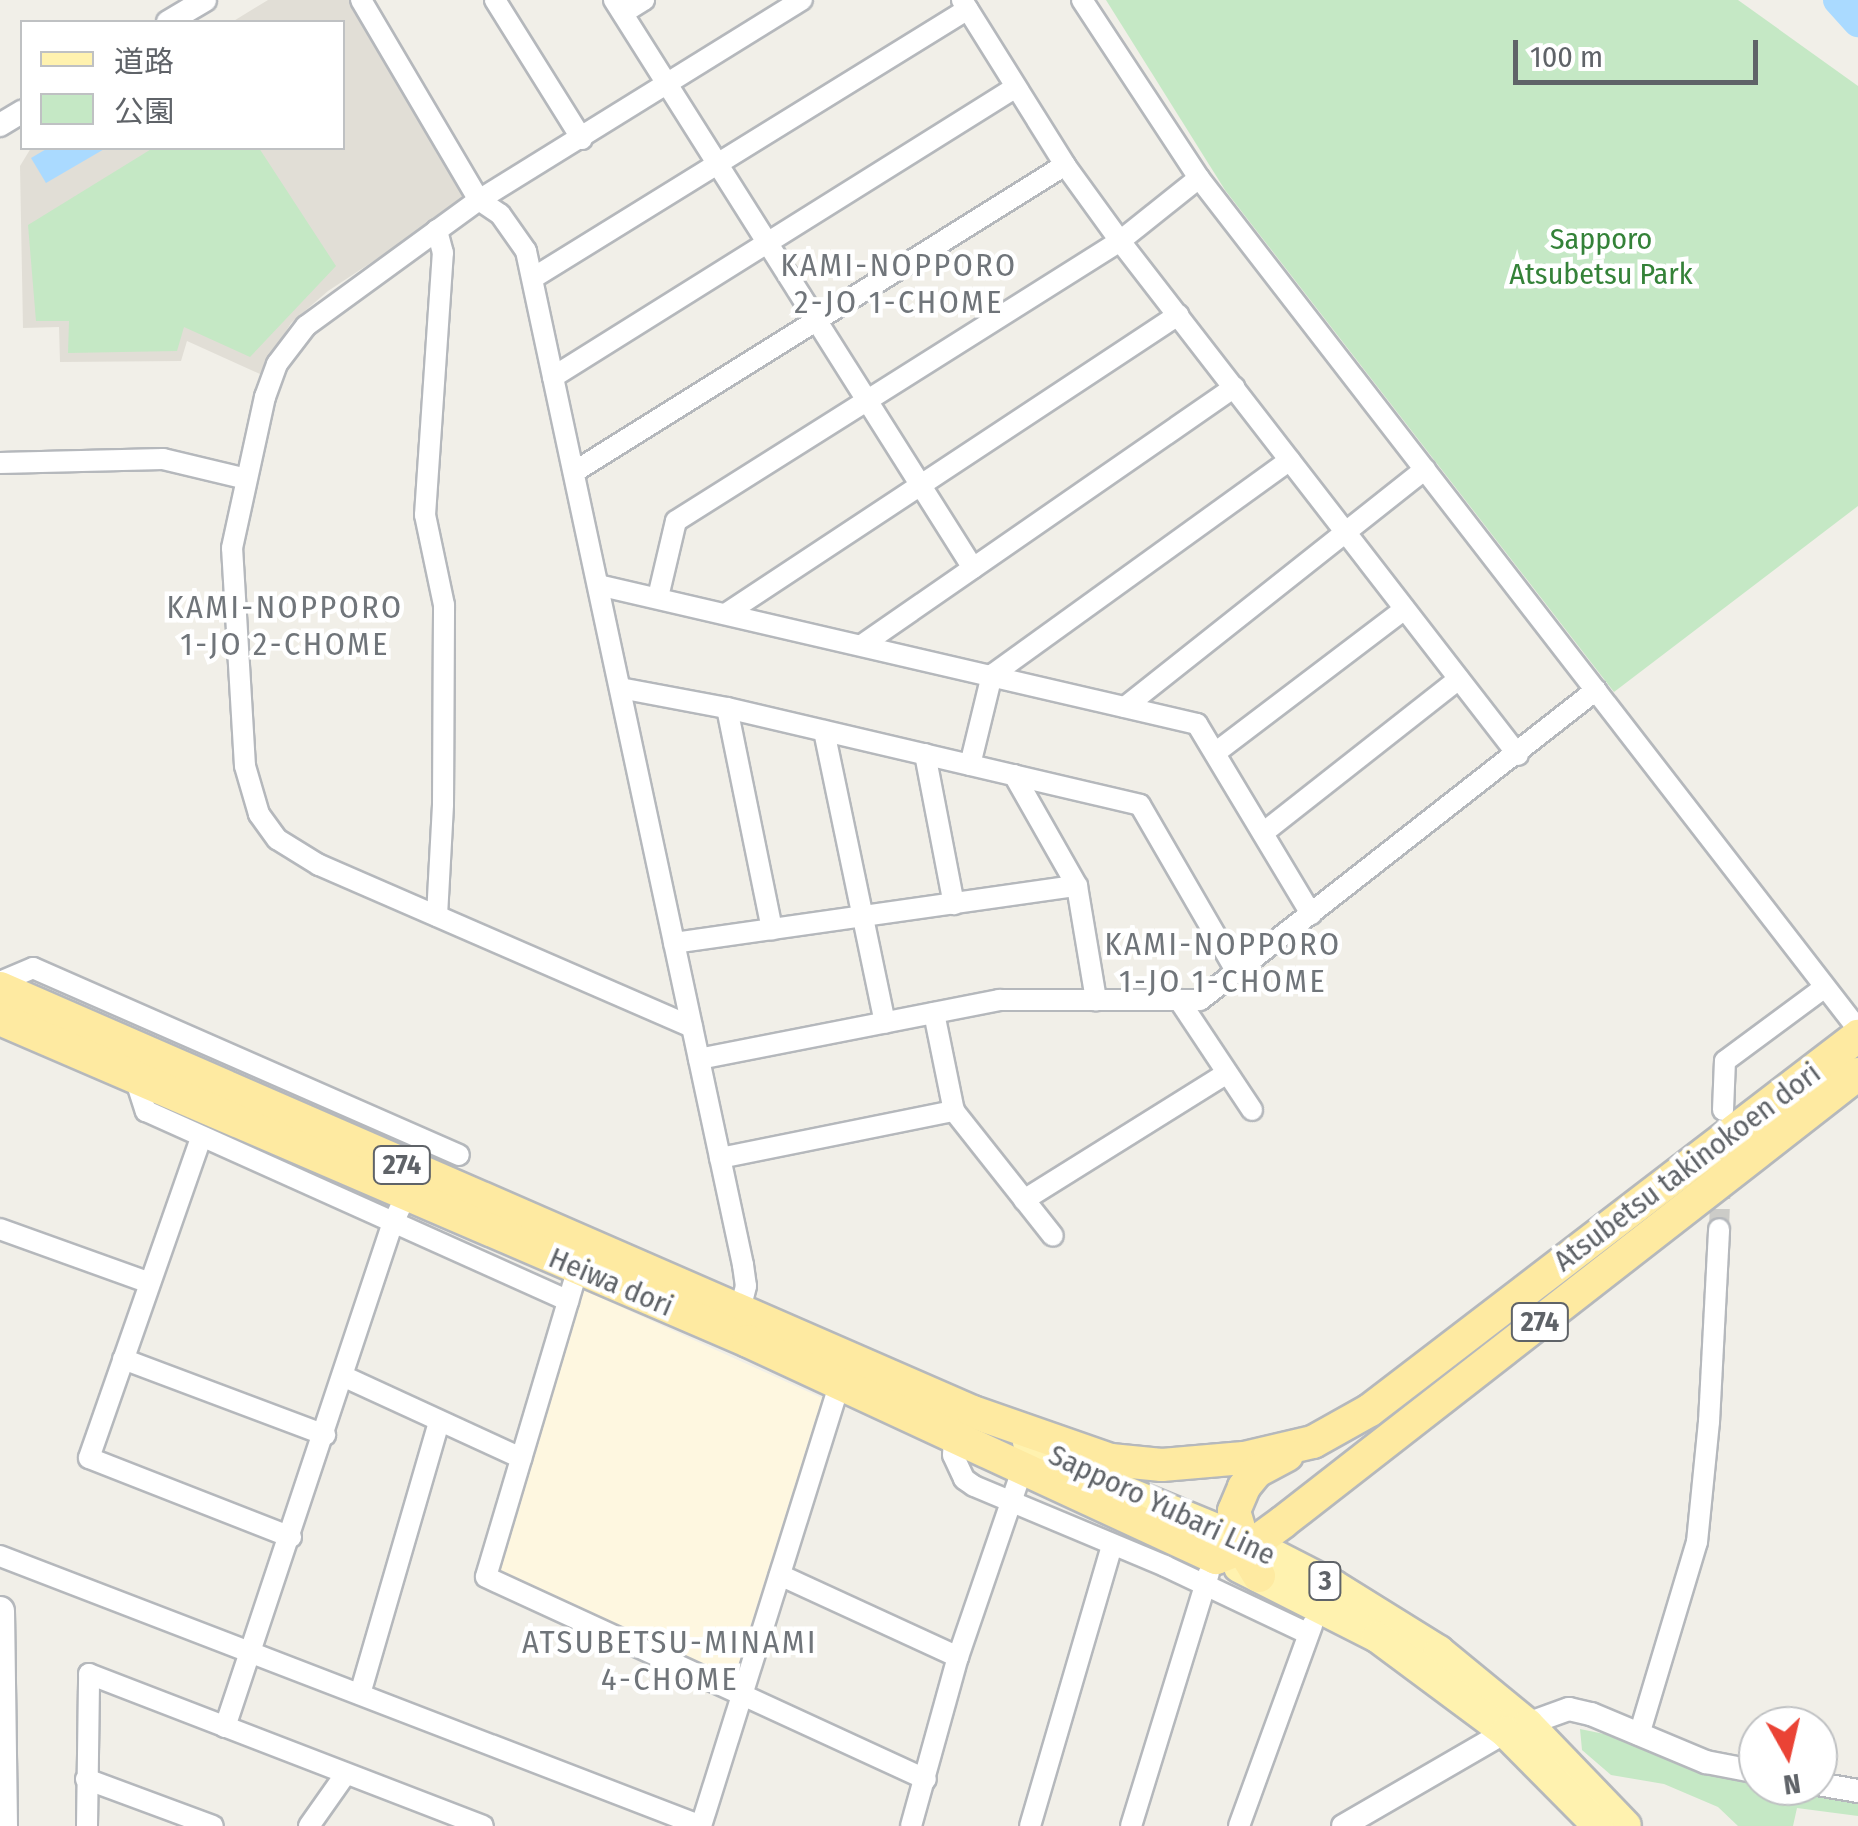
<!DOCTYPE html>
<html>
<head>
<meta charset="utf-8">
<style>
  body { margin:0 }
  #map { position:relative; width:1858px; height:1826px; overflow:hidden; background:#f1efe8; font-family:"Fira Sans Condensed","Noto Sans JP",sans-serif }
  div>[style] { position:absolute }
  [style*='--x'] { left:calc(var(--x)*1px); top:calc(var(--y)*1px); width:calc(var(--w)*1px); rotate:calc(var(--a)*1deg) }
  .commercial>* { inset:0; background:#fef7e0 }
  .education>* { inset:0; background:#e1ded6 }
  .green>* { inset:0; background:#c5e8c5 }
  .water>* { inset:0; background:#aadaff }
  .river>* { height:30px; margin:-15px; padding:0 15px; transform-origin:15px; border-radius:15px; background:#aadaff }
  .minor-tunnel>* { height:20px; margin-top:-10px; transform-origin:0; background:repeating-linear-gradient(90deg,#ccccc8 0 20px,transparent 0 30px) }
  .roads { filter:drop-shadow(2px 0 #b5b8bc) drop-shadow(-2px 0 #b5b8bc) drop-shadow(0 2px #b5b8bc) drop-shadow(0 -2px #b5b8bc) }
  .minor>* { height:20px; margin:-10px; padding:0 10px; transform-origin:10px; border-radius:10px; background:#fff }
  .tertiary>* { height:22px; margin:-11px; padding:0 11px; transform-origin:11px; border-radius:11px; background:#fff }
  .secondary>* { height:28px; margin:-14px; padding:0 14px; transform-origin:14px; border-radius:14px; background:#fff }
  .primary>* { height:30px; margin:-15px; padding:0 15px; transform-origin:15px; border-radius:15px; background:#fff2af }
  .trunk>* { height:32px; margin:-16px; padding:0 16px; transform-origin:16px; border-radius:16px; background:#feeaa1 }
  span { translate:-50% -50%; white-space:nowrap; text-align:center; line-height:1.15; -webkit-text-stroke:9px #fff; paint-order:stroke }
  .shield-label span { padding:2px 8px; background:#fff; border:2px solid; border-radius:8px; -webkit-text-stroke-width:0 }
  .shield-label { font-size:28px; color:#5f6368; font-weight:700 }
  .park-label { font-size:30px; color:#348238 }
  .street-label { font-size:30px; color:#5f6368 }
  .neighbourhood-label { font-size:32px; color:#70757a; letter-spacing:2.5px }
  .legend { position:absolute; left:20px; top:20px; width:325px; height:130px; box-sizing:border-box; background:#fff; border:2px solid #bfc1c3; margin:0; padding:12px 18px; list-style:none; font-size:30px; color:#5f6368 }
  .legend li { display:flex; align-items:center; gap:20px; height:50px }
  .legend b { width:50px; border:2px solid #bfc1c3 }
  .north { position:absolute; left:1738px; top:1706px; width:100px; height:100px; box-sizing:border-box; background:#fff; border:2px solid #bfc1c3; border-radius:50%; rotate:172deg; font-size:28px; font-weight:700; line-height:40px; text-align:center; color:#5f6368 }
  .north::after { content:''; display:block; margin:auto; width:35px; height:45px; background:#ea4335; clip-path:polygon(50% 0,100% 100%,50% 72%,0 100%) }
  .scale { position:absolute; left:1513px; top:40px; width:245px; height:45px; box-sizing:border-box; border:5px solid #5f6368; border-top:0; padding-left:12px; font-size:30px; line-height:35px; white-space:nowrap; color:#5f6368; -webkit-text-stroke:8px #fff; paint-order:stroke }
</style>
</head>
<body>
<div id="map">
  <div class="commercial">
    <i style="clip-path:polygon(581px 1289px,822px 1398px,734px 1678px,728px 1680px,501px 1579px,497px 1569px)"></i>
  </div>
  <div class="education">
    <i style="clip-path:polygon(268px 0,355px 0,468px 199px,328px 291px,291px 323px,260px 374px,187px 341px,181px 361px,60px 362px,59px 327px,23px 328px,20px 166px,31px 148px,342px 148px,342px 22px,232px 22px)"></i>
  </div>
  <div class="green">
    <i style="clip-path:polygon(1106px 0,1738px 0,1858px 86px,1858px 506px,1614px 692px,1225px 190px)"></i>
    <i style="clip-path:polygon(153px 148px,259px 148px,336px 266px,250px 357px,184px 327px,177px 351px,68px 353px,69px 321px,36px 321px,28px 225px)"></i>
    <i style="clip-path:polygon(1580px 1729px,1614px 1736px,1684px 1766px,1736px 1781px,1858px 1802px,1858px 1816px,1797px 1808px,1793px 1826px,1738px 1826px,1718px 1807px,1664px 1784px,1611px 1775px,1582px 1750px)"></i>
  </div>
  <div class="water">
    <i style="clip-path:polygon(48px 148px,106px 148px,46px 183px,31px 158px)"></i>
  </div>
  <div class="river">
    <i style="--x:1838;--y:0;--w:30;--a:48"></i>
  </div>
  <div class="minor-tunnel">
    <i style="--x:1719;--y:1229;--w:52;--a:-87.8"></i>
  </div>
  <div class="roads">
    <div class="minor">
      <i style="--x:361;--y:0;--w:232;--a:59.5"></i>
      <i style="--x:479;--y:200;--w:25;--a:34"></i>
      <i style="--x:500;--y:214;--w:45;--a:54.9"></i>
      <i style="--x:526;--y:251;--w:1037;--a:77.92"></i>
      <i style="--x:743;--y:1265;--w:21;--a:82"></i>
      <i style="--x:746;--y:1286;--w:33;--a:104"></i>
      <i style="--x:495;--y:0;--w:164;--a:58"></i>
      <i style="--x:614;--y:0;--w:672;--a:57.71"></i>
      <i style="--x:962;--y:0;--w:195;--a:58"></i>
      <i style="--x:1065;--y:165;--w:94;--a:54.1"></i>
      <i style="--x:1120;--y:241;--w:650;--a:52.25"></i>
      <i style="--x:1082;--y:0;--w:213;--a:56.7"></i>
      <i style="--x:1199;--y:178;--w:1076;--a:52.25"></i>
      <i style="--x:623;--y:13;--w:25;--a:-32"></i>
      <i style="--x:533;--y:278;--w:511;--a:-31.73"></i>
      <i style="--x:553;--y:377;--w:546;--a:-32.06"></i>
      <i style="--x:0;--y:463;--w:163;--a:-1.4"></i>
      <i style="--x:163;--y:459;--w:85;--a:13.5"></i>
      <i style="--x:574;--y:472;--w:579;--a:-32.02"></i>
      <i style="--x:598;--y:585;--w:615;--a:13.06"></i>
      <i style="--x:1197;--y:724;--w:222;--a:59"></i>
      <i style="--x:658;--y:597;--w:78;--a:-76.7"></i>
      <i style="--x:676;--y:521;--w:525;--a:-32.24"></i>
      <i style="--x:1120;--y:241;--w:101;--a:-38.6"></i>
      <i style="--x:727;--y:613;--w:541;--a:-33.45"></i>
      <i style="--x:862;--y:645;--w:453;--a:-34.7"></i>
      <i style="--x:620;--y:688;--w:109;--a:10.6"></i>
      <i style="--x:727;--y:708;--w:424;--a:13.2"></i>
      <i style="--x:1140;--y:805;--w:193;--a:59.9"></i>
      <i style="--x:1125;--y:707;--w:383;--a:-38.4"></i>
      <i style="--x:727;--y:708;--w:226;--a:78.5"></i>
      <i style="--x:824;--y:731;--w:298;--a:78.2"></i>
      <i style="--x:1215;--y:753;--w:238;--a:-37.2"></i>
      <i style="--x:925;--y:754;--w:153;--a:79.1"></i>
      <i style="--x:970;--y:765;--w:93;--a:-76.3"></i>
      <i style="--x:992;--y:675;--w:367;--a:-35.8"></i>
      <i style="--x:1014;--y:775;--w:128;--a:60.4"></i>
      <i style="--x:1077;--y:886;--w:116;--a:80.5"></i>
      <i style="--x:1263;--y:833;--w:249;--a:-38.2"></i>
      <i style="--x:437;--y:916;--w:112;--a:-86.9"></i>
      <i style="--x:443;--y:804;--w:199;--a:-89.7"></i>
      <i style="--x:444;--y:605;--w:92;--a:-101.9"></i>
      <i style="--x:425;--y:515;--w:263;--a:-86.1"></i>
      <i style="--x:443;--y:253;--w:24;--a:-105"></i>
      <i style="--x:674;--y:943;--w:407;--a:-8.1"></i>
      <i style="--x:0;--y:982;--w:36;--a:-23"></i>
      <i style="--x:33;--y:968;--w:465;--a:23.7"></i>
      <i style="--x:1179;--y:1000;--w:132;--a:56.4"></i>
      <i style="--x:934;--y:1013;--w:100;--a:78.5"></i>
      <i style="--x:954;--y:1111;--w:159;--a:51.6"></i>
      <i style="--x:692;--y:1027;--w:407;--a:-156.5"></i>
      <i style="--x:319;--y:865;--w:49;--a:-148.2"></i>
      <i style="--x:277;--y:839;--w:31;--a:-126"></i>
      <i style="--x:259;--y:814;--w:50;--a:-106.3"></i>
      <i style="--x:245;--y:766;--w:218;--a:-93.4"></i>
      <i style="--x:232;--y:548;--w:155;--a:-77.7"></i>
      <i style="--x:265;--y:397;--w:35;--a:-70"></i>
      <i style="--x:277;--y:364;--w:48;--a:-52.7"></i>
      <i style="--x:306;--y:326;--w:214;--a:-36.1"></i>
      <i style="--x:479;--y:200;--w:380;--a:-31.8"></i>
      <i style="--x:699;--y:1059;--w:306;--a:-11.1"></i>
      <i style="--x:999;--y:1000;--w:201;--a:0"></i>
      <i style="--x:1200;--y:1000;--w:503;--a:-38.05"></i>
      <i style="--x:135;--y:1078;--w:35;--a:72"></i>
      <i style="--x:146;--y:1111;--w:463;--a:24.2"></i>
      <i style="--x:1723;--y:1110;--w:49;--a:-87.7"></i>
      <i style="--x:1725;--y:1061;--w:124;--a:-36.5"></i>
      <i style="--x:201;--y:1138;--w:339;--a:109.3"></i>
      <i style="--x:89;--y:1458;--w:217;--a:21.4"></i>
      <i style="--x:720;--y:1158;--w:239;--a:-11.4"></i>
      <i style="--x:1024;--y:1200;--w:239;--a:-32"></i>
      <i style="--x:0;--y:1229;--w:159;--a:19.8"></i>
      <i style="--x:578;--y:1268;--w:322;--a:106.6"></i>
      <i style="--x:486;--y:1577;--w:484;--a:24.7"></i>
      <i style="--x:123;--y:1359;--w:216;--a:20.6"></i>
      <i style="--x:345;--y:1377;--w:194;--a:24.7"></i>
      <i style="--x:954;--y:1430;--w:25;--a:92"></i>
      <i style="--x:953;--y:1455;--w:26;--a:65"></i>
      <i style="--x:964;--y:1479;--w:12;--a:35"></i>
      <i style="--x:974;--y:1486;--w:207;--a:22.7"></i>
      <i style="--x:1165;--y:1566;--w:157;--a:25.3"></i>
      <i style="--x:0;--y:1556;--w:751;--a:21.06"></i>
      <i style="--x:780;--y:1575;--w:196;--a:24.7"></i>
      <i style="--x:360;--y:1694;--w:283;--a:-73.8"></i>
      <i style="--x:225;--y:1727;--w:529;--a:-71.6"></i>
      <i style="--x:392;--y:1225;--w:42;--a:-64.7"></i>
      <i style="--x:1639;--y:1735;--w:202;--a:-73.3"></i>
      <i style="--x:1697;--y:1542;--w:121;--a:-84.3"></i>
      <i style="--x:1709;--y:1422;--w:193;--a:-87"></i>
      <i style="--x:86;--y:1779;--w:135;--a:20.3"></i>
      <i style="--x:87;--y:1826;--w:152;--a:-89.2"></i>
      <i style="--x:89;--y:1674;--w:422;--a:21.1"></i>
      <i style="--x:309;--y:1826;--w:62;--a:-54.8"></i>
      <i style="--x:701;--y:1826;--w:473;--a:-72.6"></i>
      <i style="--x:911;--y:1826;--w:175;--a:-74.5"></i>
      <i style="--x:958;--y:1657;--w:201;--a:-71.1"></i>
      <i style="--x:1030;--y:1826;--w:293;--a:-73.7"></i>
      <i style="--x:1131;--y:1826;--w:265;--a:-72.9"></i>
      <i style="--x:1239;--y:1826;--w:214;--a:-70"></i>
    </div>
    <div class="tertiary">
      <i style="--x:168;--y:22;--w:43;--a:-30.7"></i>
      <i style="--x:0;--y:125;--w:26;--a:-31"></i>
      <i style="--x:1818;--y:1784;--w:41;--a:9.9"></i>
      <i style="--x:1343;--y:1826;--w:187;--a:-30.1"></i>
      <i style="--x:1505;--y:1732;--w:68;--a:-19.8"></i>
      <i style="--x:1569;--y:1709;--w:23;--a:13"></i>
      <i style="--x:1591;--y:1714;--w:125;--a:22.7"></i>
      <i style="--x:1706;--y:1762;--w:53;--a:10.9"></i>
    </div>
    <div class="secondary">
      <i style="--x:0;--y:1611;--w:215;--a:89.2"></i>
    </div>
    <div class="primary">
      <i style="--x:1028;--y:1442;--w:102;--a:27.3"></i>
      <i style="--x:1119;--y:1489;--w:145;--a:22.3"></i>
      <i style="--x:1253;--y:1544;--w:90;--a:27.1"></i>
      <i style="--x:1333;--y:1585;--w:125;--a:31.9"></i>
      <i style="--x:1439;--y:1651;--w:115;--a:39.4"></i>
      <i style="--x:1528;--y:1724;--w:141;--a:46.1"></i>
      <i style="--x:1239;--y:1567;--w:155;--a:26.9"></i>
      <i style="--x:1377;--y:1637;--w:159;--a:36.6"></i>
      <i style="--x:1505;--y:1732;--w:132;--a:45.3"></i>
    </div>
    <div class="trunk">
      <i style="--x:0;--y:988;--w:1061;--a:23.55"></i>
      <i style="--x:973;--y:1412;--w:146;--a:19.2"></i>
      <i style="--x:1111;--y:1460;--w:51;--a:5.6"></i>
      <i style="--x:1162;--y:1465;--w:82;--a:-4.9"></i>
      <i style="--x:1244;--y:1458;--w:71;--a:-13.1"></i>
      <i style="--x:1313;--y:1442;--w:65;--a:-29.3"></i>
      <i style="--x:1370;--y:1410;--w:615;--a:-37.47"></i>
      <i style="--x:0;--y:1019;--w:814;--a:23.29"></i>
      <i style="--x:748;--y:1341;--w:516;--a:24.88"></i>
      <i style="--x:1216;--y:1558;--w:40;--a:-21"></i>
      <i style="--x:1253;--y:1544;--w:37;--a:-36"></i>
      <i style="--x:1283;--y:1522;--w:729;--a:-37.92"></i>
      <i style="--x:1259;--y:1576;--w:21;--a:-121"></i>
      <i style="--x:1248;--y:1558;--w:49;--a:-106.6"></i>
      <i style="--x:1234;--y:1511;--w:26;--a:-67"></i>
      <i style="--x:1244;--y:1487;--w:21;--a:-51"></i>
      <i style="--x:1257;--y:1471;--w:34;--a:-28"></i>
    </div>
  </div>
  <div class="shield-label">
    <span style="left:402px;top:1165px">274</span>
    <span style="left:1540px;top:1322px">274</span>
    <span style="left:1325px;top:1581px">3</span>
  </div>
  <div class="park-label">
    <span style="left:1601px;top:256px">Sapporo<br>Atsubetsu Park</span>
  </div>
  <div class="street-label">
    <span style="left:1687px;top:1167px;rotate:-37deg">Atsubetsu takinokoen dori</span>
    <span style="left:611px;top:1282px;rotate:23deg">Heiwa dori</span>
    <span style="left:1162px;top:1505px;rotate:25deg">Sapporo Yubari Line</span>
  </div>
  <div class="neighbourhood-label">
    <span style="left:899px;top:284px">KAMI-NOPPORO<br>2-JO 1-CHOME</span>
    <span style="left:285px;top:626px">KAMI-NOPPORO<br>1-JO 2-CHOME</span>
    <span style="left:1223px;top:963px">KAMI-NOPPORO<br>1-JO 1-CHOME</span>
    <span style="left:670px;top:1661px">ATSUBETSU-MINAMI<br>4-CHOME</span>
  </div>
  <ul class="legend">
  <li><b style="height:12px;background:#fff2af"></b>道路</li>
  <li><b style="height:28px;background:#c5e8c5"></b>公園</li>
  </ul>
  <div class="north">N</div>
  <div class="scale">100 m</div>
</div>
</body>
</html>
